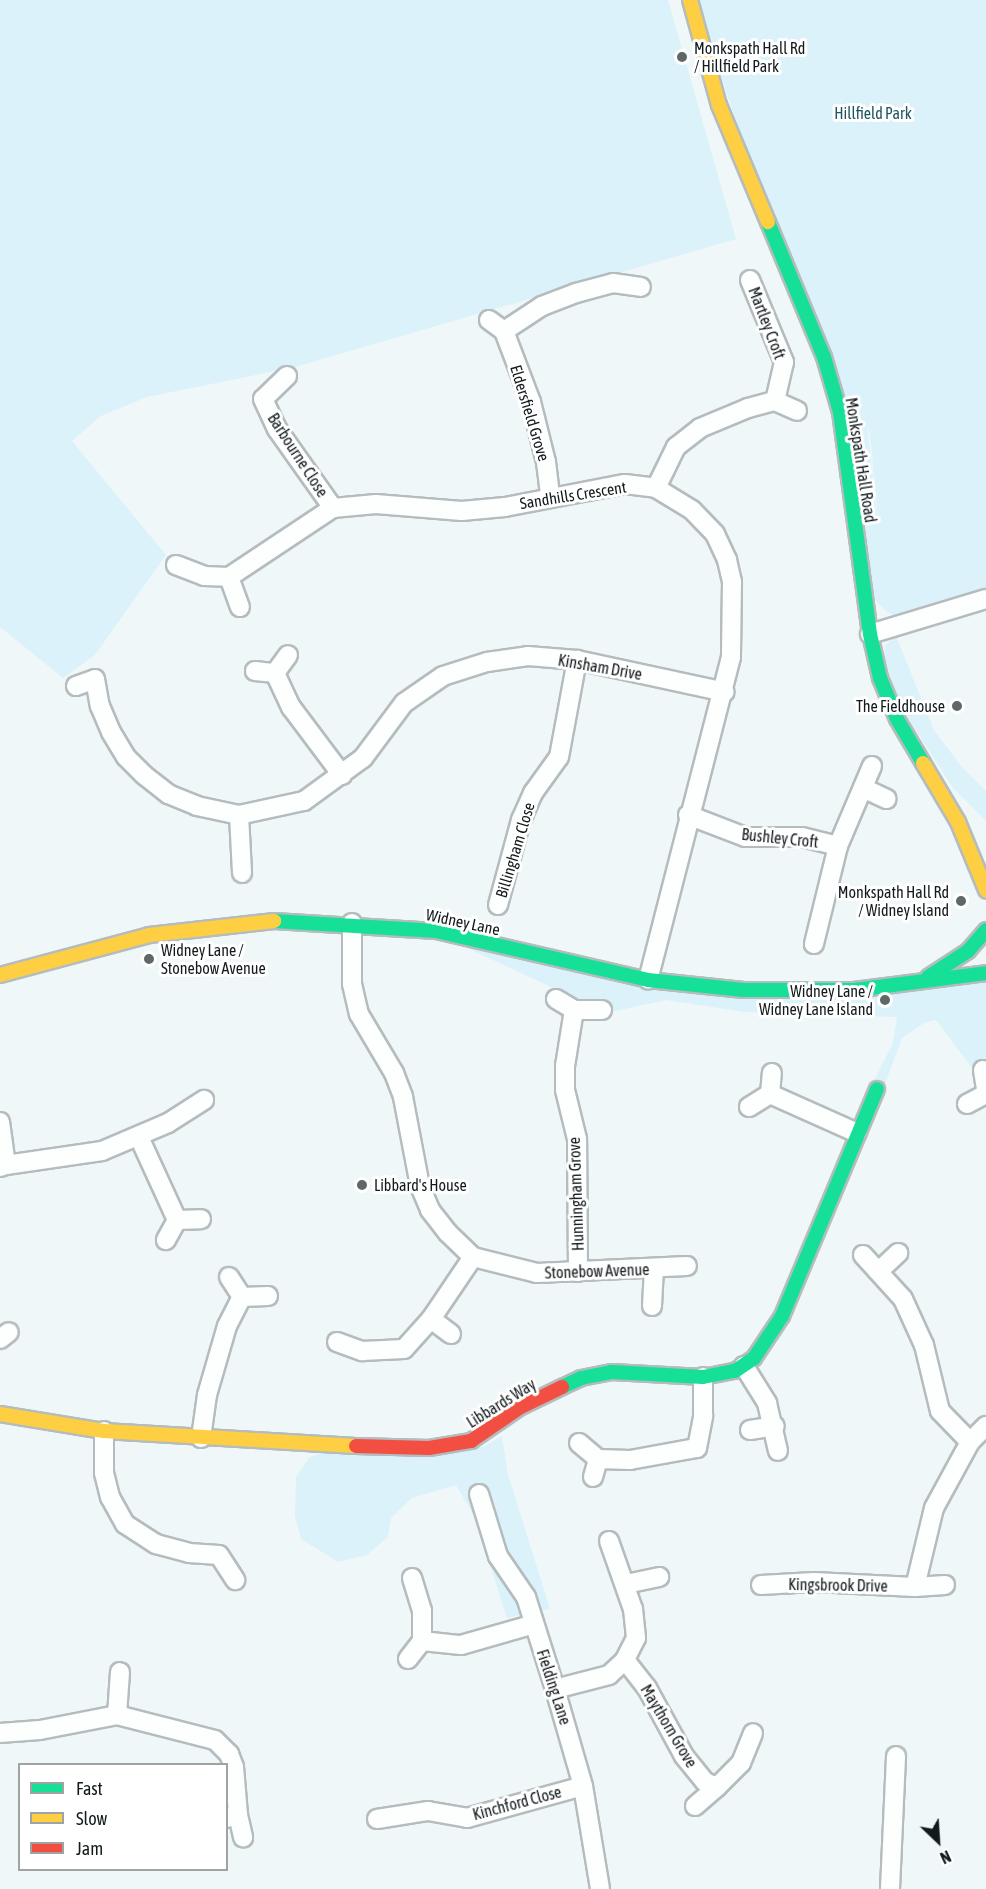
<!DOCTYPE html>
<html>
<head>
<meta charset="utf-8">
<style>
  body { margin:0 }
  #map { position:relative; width:986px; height:1889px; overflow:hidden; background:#f0f7f9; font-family:"Asap Condensed",sans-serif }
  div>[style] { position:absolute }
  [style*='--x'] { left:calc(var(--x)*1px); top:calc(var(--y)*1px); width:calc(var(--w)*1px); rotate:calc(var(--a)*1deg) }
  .green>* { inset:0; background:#dbf2fa }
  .roads { filter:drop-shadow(2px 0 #b5bcbe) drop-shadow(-2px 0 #b5bcbe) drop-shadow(0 2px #b5bcbe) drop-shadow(0 -2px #b5bcbe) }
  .street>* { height:18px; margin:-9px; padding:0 9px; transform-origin:9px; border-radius:9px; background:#fdfefe }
  .fast>* { height:14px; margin:-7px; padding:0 7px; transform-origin:7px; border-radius:7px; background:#16e098 }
  .slow>* { height:14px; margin:-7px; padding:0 7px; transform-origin:7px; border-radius:7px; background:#ffcf43 }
  .jam>* { height:14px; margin:-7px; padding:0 7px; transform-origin:7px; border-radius:7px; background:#f24e42 }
  .dots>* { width:16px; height:16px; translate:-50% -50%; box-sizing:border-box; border:3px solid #fff; border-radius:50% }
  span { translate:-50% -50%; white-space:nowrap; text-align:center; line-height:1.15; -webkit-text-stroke:6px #fff; paint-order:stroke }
  .poi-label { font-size:16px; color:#121a1c }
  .left { translate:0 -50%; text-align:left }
  .right { translate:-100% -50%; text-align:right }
  .park-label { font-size:16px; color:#1d5463 }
  .street-label { font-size:16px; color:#121a1c }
  .legend { position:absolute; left:18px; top:1763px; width:210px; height:108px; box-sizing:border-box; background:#fff; border:2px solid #a0a3a4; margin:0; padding:8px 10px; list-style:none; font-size:18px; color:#121a1c }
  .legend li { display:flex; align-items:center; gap:12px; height:30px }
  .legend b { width:30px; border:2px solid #a0a3a4 }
  .north { position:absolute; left:908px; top:1811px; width:60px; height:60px; -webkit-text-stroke:4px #fff; paint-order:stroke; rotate:155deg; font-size:16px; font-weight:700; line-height:24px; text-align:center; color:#121a1c }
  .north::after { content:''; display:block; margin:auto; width:21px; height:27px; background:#121a1c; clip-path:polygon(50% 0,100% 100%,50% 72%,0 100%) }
</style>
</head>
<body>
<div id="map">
  <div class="green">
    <i style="clip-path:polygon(0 0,668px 0,736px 239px,295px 367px,147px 397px,101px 416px,72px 441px,166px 555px,95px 655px,63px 678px,0 627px)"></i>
    <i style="clip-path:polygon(evenodd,696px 0,986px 0,986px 589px,897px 616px,888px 613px,872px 597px,859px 493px,696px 0,868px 426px,871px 443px,880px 542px,868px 432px,868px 426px)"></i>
    <i style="clip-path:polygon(896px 636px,934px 730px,961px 766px,986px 791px,986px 821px,953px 788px,899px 704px,884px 658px,885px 646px)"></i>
    <i style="clip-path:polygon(463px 946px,650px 985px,986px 978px,986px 1058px,972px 1068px,936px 1020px,924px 1023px,902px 1038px,883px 1090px,872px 1084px,893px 1043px,897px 1017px,744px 1012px,666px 1000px,607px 1013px,601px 999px,581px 1001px)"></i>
    <i style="clip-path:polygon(502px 1436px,508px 1474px,550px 1609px,507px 1618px,475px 1518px,456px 1485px,412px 1498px,391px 1518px,388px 1537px,367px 1555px,338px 1562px,301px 1539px,295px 1516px,296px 1477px,309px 1458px,323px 1452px,483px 1447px)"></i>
  </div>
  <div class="roads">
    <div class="street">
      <i style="--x:750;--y:280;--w:89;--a:67.5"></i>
      <i style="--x:784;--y:362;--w:40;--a:103"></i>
      <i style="--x:489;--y:320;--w:19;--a:36"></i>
      <i style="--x:504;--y:331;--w:76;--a:69.2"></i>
      <i style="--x:531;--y:402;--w:62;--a:76"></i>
      <i style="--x:546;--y:462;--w:35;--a:83"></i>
      <i style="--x:504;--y:331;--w:45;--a:-33.3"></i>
      <i style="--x:542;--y:306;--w:36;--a:-21"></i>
      <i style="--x:576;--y:293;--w:38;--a:-15"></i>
      <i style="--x:613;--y:283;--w:28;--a:8"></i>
      <i style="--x:287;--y:376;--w:33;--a:136"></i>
      <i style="--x:263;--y:399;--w:33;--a:65"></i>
      <i style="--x:277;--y:429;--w:97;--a:54.7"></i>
      <i style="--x:656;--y:488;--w:46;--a:-64"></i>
      <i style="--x:676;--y:447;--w:31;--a:-38"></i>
      <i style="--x:700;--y:428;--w:52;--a:-22.6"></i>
      <i style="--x:748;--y:408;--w:28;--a:-15"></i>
      <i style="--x:775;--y:401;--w:24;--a:24"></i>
      <i style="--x:176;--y:565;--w:30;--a:21"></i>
      <i style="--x:204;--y:576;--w:25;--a:2"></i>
      <i style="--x:229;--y:577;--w:125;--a:-33.6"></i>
      <i style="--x:333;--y:508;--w:43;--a:-5.3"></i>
      <i style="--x:376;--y:504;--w:86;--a:4.7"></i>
      <i style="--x:462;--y:511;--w:43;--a:-5.3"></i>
      <i style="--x:505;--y:507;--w:122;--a:-10.9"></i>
      <i style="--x:625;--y:484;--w:31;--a:7"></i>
      <i style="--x:656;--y:488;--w:42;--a:31.4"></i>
      <i style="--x:692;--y:510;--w:33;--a:46"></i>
      <i style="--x:715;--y:534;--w:29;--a:65"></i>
      <i style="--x:727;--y:560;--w:23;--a:77"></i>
      <i style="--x:732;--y:582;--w:75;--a:90.8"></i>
      <i style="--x:731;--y:657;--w:333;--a:104.4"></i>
      <i style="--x:229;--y:577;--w:32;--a:70"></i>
      <i style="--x:870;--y:634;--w:121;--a:-16.8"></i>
      <i style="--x:255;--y:671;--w:20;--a:6"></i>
      <i style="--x:275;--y:673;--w:22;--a:-54"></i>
      <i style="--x:275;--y:673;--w:38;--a:65"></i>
      <i style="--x:291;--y:707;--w:85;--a:53.1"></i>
      <i style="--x:76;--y:686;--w:20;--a:-20"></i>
      <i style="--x:95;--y:679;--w:27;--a:80"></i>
      <i style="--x:100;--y:706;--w:28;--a:67"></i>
      <i style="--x:111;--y:732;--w:29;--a:59"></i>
      <i style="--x:126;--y:757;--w:25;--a:45"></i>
      <i style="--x:144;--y:775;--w:31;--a:38"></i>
      <i style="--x:168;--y:794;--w:31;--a:22"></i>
      <i style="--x:197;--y:806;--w:43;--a:12.1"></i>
      <i style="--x:239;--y:815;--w:66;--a:-12.2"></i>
      <i style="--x:304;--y:801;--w:73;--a:-36.1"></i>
      <i style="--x:363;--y:758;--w:69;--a:-53.3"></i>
      <i style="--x:404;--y:703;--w:47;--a:-34.7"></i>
      <i style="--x:443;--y:676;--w:46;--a:-17.7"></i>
      <i style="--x:487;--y:662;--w:41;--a:-8.3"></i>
      <i style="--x:528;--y:656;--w:49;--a:4.7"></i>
      <i style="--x:577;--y:660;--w:151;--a:12.2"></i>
      <i style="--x:863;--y:788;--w:26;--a:25"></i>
      <i style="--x:239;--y:815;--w:58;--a:87"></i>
      <i style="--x:688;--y:815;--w:61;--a:21.1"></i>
      <i style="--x:745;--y:837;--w:57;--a:0"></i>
      <i style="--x:802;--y:837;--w:37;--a:14"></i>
      <i style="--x:838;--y:846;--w:101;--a:103.8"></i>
      <i style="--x:838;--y:846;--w:87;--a:-67"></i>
      <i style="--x:498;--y:905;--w:88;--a:-74.9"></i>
      <i style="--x:521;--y:820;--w:30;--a:-66"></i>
      <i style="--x:533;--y:793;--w:44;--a:-54.2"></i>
      <i style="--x:559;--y:757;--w:99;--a:-79.5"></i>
      <i style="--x:352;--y:923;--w:61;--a:90"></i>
      <i style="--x:352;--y:984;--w:31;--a:77"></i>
      <i style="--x:359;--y:1014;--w:69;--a:59.3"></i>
      <i style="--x:394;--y:1073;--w:26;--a:69"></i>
      <i style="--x:403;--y:1097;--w:91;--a:79.2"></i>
      <i style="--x:420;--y:1186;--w:26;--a:67"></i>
      <i style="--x:430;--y:1210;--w:29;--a:52"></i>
      <i style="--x:448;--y:1233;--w:35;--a:44"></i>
      <i style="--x:473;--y:1257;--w:66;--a:14"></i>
      <i style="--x:537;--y:1273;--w:150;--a:-2.7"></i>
      <i style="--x:556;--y:999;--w:21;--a:31"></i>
      <i style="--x:983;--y:1070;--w:20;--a:81"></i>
      <i style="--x:770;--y:1094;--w:21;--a:-85"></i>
      <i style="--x:967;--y:1104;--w:21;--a:-28"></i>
      <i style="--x:749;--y:1107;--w:25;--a:-32"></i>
      <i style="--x:770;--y:1094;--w:95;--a:24.1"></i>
      <i style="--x:0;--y:1122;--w:43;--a:82.1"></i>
      <i style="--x:6;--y:1165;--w:6;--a:162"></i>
      <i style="--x:139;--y:1137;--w:91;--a:65.4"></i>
      <i style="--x:177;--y:1220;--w:23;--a:119"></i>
      <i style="--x:6;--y:1165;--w:97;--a:-8.3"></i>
      <i style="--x:102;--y:1151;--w:72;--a:-23"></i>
      <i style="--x:168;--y:1123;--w:43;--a:-32.6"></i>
      <i style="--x:177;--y:1220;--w:24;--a:-2"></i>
      <i style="--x:863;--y:1255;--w:59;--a:47.7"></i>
      <i style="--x:903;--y:1299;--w:51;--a:65.5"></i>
      <i style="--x:924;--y:1345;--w:68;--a:76.4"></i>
      <i style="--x:940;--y:1411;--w:43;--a:45.9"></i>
      <i style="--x:880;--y:1270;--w:25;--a:-43"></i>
      <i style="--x:578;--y:1272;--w:133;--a:-90.4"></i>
      <i style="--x:577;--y:1139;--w:50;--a:-103.8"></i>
      <i style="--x:565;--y:1090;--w:24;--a:-90"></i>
      <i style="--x:565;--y:1066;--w:57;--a:-80.9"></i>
      <i style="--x:574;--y:1010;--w:28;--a:0"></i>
      <i style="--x:229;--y:1277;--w:24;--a:57"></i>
      <i style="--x:652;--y:1306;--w:36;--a:-87"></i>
      <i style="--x:431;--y:1319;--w:25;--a:37"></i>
      <i style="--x:0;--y:1339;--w:11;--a:-38"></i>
      <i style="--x:337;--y:1342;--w:27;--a:20"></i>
      <i style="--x:362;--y:1351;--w:42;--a:-2.7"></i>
      <i style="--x:404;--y:1349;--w:40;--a:-48"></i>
      <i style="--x:431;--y:1319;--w:75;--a:-55.9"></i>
      <i style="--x:744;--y:1366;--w:44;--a:58.1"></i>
      <i style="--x:767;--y:1403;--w:49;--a:77.1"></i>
      <i style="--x:750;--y:1430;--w:25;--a:-9"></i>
      <i style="--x:104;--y:1431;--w:42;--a:90"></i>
      <i style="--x:104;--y:1473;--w:25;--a:76"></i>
      <i style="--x:110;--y:1497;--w:31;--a:61"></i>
      <i style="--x:125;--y:1524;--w:37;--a:33"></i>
      <i style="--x:156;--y:1544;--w:34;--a:15"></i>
      <i style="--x:189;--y:1553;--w:30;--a:4"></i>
      <i style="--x:219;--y:1555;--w:30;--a:57"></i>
      <i style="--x:201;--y:1438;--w:43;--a:-82.1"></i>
      <i style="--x:207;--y:1395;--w:72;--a:-73.8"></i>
      <i style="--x:227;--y:1326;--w:33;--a:-63"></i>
      <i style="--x:242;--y:1297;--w:26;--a:-2"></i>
      <i style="--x:579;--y:1443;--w:25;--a:40"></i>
      <i style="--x:593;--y:1477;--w:19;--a:-74"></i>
      <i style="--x:598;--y:1459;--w:32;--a:2"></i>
      <i style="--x:630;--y:1460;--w:68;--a:-10.2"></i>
      <i style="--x:697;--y:1448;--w:33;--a:-79"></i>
      <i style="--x:703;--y:1416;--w:39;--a:-90"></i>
      <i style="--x:479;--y:1494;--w:65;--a:73"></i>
      <i style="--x:498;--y:1556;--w:50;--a:55.7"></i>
      <i style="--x:526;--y:1597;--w:96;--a:72.5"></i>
      <i style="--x:555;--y:1689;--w:101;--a:73.9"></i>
      <i style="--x:583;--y:1786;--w:104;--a:80.6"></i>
      <i style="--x:609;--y:1541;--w:72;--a:70.6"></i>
      <i style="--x:633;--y:1609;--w:29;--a:84"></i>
      <i style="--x:636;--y:1638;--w:25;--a:117"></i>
      <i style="--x:412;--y:1578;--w:34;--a:73"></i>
      <i style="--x:422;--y:1611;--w:30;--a:90"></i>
      <i style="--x:422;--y:1641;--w:39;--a:6"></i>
      <i style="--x:461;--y:1645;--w:76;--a:-16"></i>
      <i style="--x:626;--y:1584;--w:34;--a:-12"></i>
      <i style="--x:761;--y:1585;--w:53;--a:-3.2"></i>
      <i style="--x:814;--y:1582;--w:101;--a:2.8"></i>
      <i style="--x:915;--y:1587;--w:81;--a:-76.5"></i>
      <i style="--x:934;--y:1508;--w:75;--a:-61.4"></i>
      <i style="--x:970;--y:1442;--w:23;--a:-45"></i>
      <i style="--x:915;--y:1587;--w:30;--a:-4"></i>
      <i style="--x:408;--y:1659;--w:23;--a:-52"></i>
      <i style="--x:555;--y:1689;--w:56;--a:-14.5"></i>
      <i style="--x:609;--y:1675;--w:22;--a:-43"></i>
      <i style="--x:625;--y:1660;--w:36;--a:52"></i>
      <i style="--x:647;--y:1688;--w:77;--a:61.4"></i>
      <i style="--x:684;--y:1756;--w:33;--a:51"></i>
      <i style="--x:705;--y:1782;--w:13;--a:23"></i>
      <i style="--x:717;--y:1787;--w:34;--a:-45"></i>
      <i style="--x:741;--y:1763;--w:32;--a:-68"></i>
      <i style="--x:117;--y:1715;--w:43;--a:-86"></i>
      <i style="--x:0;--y:1733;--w:40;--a:-4.3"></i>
      <i style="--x:40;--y:1730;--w:78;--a:-11"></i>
      <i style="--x:117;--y:1715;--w:101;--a:14.3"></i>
      <i style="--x:215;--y:1740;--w:20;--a:45"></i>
      <i style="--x:229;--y:1754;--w:14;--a:69"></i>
      <i style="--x:234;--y:1767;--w:48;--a:85.2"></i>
      <i style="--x:238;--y:1815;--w:12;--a:166"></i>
      <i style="--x:695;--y:1806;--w:29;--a:-41"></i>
      <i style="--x:238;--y:1815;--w:23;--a:77"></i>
      <i style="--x:377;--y:1819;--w:52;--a:-8.9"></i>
      <i style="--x:428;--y:1811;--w:40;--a:10"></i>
      <i style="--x:467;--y:1818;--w:120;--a:-15.4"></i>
      <i style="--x:890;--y:1889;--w:133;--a:-87.4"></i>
    </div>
    <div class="fast">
      <i style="--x:768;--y:222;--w:146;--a:67.5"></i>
      <i style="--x:824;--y:357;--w:57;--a:73.8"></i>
      <i style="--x:840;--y:412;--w:224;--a:82.3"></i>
      <i style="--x:870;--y:634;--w:45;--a:77.2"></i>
      <i style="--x:880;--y:678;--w:44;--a:67.5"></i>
      <i style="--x:897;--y:719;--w:51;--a:59.4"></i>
      <i style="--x:274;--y:921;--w:162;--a:3.5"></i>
      <i style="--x:436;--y:931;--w:218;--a:13"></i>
      <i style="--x:648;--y:980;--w:96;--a:6"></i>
      <i style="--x:743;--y:990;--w:111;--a:0"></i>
      <i style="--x:854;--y:990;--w:133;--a:-7.3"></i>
      <i style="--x:928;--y:977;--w:48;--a:-33"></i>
      <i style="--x:968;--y:951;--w:28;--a:-49"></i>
      <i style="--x:562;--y:1387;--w:21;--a:-25"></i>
      <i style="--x:581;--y:1378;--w:32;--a:-11"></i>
      <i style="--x:612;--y:1372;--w:91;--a:3.1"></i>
      <i style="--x:703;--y:1377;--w:33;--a:-11"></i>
      <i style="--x:735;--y:1371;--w:23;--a:-34"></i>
      <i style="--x:754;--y:1358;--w:50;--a:-56.3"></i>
      <i style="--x:782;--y:1316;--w:246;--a:-67.3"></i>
    </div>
    <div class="slow">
      <i style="--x:690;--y:0;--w:109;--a:74.6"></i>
      <i style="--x:719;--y:105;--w:127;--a:67.3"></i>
      <i style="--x:923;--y:763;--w:69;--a:59.3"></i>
      <i style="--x:958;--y:822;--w:74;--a:67.6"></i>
      <i style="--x:0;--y:975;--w:154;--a:-15"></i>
      <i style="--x:149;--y:935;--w:126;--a:-6.4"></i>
      <i style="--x:0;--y:1414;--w:105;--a:9.3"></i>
      <i style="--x:104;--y:1431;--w:252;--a:3.4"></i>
    </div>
    <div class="jam">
      <i style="--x:356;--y:1446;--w:73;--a:1.6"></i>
      <i style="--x:429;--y:1448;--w:43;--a:-9.5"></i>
      <i style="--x:471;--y:1441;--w:58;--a:-34.5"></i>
      <i style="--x:519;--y:1408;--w:48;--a:-26"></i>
    </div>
  </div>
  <div class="dots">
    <i style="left:682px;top:57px;background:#606769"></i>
    <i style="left:957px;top:706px;background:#606769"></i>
    <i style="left:961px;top:901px;background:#606769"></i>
    <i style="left:149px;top:959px;background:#606769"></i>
    <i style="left:885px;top:1000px;background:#606769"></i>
    <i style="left:362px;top:1185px;background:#606769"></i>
  </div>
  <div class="poi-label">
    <span class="left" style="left:694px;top:57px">Monkspath Hall Rd<br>/ Hillfield Park</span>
    <span class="right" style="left:945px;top:706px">The Fieldhouse</span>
    <span class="right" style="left:949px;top:901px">Monkspath Hall Rd<br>/ Widney Island</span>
    <span class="left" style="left:161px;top:959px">Widney Lane /<br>Stonebow Avenue</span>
    <span class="right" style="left:873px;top:1000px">Widney Lane /<br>Widney Lane Island</span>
    <span class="left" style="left:374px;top:1185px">Libbard's House</span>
  </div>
  <div class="park-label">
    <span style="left:873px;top:113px">Hillfield Park</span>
  </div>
  <div class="street-label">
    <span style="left:767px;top:323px;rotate:69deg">Martley Croft</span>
    <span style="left:530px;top:413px;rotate:73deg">Eldersfield Grove</span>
    <span style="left:298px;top:455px;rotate:57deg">Barbourne Close</span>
    <span style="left:861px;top:460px;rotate:81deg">Monkspath Hall Road</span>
    <span style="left:573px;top:495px;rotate:-9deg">Sandhills Crescent</span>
    <span style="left:600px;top:667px;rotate:10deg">Kinsham Drive</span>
    <span style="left:780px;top:838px;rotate:6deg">Bushley Croft</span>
    <span style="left:515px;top:850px;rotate:-73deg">Billingham Close</span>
    <span style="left:463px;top:922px;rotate:12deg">Widney Lane</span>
    <span style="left:576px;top:1194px;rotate:-92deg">Hunningham Grove</span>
    <span style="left:597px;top:1271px;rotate:-2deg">Stonebow Avenue</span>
    <span style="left:501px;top:1403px;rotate:-32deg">Libbards Way</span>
    <span style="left:838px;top:1585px;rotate:1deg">Kingsbrook Drive</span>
    <span style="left:554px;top:1687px;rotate:72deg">Fielding Lane</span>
    <span style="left:669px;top:1726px;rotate:59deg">Maythorn Grove</span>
    <span style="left:517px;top:1803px;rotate:-15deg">Kinchford Close</span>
  </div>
  <ul class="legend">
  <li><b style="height:8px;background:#16e098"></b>Fast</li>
  <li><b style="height:8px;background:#ffcf43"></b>Slow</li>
  <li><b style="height:8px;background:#f24e42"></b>Jam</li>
  </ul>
  <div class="north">N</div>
</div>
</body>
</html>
